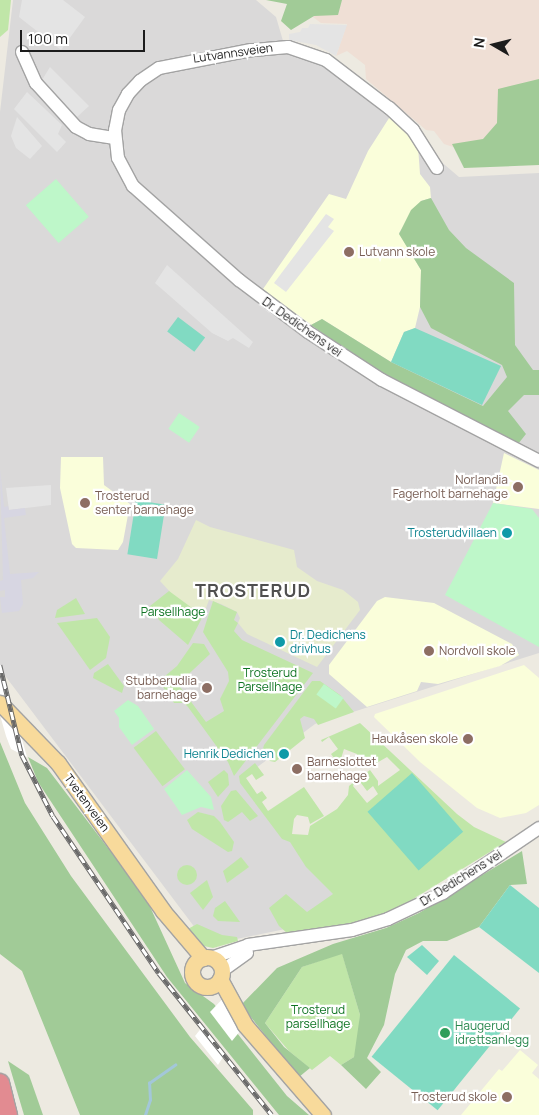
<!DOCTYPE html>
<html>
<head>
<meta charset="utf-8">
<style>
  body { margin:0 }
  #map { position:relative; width:539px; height:1115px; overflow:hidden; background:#edeae1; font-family:Manrope,sans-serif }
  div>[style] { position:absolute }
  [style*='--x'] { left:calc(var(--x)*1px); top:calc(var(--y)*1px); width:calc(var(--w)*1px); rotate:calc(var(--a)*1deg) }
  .residential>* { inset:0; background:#dad9d9 }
  .education>* { inset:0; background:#fafeda }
  .military>* { inset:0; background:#efdfd5 }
  .farmland>* { inset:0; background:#e6ebcd }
  .grass>* { inset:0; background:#c0e6a8; transform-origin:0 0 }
  .round { border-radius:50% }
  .forest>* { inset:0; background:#a1cb97 }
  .park>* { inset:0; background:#bef7c9; transform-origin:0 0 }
  .pitch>* { inset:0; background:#81dac2; transform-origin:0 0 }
  .parking>* { inset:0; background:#e4e4e4 }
  .plaza>* { inset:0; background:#d7d6e2 }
  .pier>* { inset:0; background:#fff }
  .stream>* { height:2.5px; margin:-1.25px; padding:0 1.25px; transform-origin:1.25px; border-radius:1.25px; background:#a3c7d9 }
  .roads { filter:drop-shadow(1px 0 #a3a3a3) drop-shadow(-1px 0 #a3a3a3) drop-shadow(0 1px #a3a3a3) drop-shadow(0 -1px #a3a3a3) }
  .minor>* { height:12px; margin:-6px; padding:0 6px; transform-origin:6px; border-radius:6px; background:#fff }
  .major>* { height:15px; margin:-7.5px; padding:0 7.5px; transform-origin:7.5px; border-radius:7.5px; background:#f8da9b }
  .major>.ring { margin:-7.5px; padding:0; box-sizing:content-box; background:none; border:15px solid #f8da9b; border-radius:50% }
  .highway>* { height:18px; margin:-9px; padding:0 9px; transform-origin:9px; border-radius:9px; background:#e28b91 }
  .rail>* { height:4.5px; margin-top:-2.25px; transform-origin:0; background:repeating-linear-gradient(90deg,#fff 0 8px,#6a6a6a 0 16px); box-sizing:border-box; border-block:1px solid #6a6a6a }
  .dots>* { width:14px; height:14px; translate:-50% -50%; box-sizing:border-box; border:2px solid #fff; border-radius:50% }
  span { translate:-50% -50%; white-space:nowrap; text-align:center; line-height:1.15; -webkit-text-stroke:4.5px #fff; paint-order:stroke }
  .street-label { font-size:12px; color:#1c1c1c }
  .education-label { font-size:12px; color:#785e54 }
  .left { translate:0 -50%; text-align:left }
  .right { translate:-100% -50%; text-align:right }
  .culture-label { font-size:12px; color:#0d838f }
  .park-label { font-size:12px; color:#0f7423 }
  .leisure-label { font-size:12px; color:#27864d }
  .district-label { font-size:18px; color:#4f4f4f; font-weight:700; letter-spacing:1px }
  .north { position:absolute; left:469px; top:20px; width:50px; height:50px; -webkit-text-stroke:4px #fff; paint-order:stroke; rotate:278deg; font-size:14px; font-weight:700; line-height:20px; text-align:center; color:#1c1c1c }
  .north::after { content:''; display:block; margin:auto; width:18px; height:22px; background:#1c1c1c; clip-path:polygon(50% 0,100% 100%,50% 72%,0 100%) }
  .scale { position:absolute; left:20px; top:30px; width:125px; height:22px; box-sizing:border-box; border:2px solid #1c1c1c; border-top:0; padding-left:6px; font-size:15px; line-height:18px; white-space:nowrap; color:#1c1c1c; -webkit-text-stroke:4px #fff; paint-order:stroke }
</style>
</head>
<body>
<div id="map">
  <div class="residential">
    <i style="clip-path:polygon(13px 0,256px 0,276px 17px,286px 51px,326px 64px,459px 177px,539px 173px,539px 653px,315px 724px,240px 780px,353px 915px,208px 945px,0 669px,0 112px)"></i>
  </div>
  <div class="education">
    <i style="clip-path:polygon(391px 115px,407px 129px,418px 146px,420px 174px,430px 187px,431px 198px,421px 201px,399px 233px,421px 270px,420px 307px,415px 328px,404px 332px,391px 362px,322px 319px,311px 325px,263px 289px,329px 194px,346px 199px,368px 151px)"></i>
    <i style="clip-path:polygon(504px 453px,539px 470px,539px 509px,493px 503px)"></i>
    <i style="clip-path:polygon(61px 457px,103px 457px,104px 485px,130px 504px,123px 542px,118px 550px,76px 548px,72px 544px,60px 488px)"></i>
    <i style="clip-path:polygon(385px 597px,434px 603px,512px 644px,519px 655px,500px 666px,438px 684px,421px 682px,417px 691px,367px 707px,329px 674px,329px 665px,377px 601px)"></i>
    <i style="clip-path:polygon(524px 665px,539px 678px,539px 805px,526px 813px,500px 818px,477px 808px,420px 762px,374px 717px,375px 714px)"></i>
    <i style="clip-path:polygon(520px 1050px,538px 1065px,532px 1073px,539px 1079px,539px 1115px,461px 1115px,499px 1069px,502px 1071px)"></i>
  </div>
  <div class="military">
    <i style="clip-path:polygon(290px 0,539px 0,539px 116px,471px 153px,444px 144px,434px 131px,426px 130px,366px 79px,365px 65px,347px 51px,336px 56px,347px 24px,321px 23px)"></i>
  </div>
  <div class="farmland">
    <i style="clip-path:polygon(196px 520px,210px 527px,294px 550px,297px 567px,317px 581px,343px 590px,358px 602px,360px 610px,317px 667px,247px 634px,238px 623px,240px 618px,237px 612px,221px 604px,209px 600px,203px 616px,173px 595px,160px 581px,178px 559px)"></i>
  </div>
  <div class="grass">
    <i style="clip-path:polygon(0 0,11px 0,8px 30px,0 37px)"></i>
    <i style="clip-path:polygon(169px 591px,203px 616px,188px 645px,159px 620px,150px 606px)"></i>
    <i style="clip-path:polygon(76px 598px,85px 614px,55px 618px,57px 610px)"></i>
    <i style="clip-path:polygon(213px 601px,237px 612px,234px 620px,238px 623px,234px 631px,242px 640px,313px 673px,234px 776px,228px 762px,188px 707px,184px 703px,174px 703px,159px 681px,177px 666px,193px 643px,204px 644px,210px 654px,178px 684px,206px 722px,224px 711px,220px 699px,229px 681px,228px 672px,203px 632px)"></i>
    <i style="clip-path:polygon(97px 618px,110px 637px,106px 658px,90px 670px,57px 623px)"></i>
    <i style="clip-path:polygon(108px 664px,124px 686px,122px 693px,93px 678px,94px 673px)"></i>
    <i style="clip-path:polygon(312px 681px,320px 681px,340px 695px,354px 712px,318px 725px,314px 719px,304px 716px,300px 719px,305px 738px,275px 762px,270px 761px,262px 752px,264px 745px)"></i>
    <i style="clip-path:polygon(360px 723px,457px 814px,474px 827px,506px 842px,397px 909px,352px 924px,287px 933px,279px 926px,269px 908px,286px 894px,307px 912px,333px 894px,306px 867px,290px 842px,282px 839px,240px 783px,239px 776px,255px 763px,264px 775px,256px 780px,252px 774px,246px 778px,257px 794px,262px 791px,267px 798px,262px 802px,268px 811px,304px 787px,324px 816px,310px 824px,308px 817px,297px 815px,294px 819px,292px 834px,308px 835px,310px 826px,337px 809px,348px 795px,349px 786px,356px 780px,353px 786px,367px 803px,378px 794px,373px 786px,367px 791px,358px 779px,370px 770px,378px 781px,378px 786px,400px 770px,387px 757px,368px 768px,365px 759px,355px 762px,357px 754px,344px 749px,339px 765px,331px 754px,338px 749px,329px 737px,322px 742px,321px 740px)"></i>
    <i style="left:156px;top:731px;width:48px;height:28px;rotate:53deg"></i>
    <i style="clip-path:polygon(224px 770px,228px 774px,229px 785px,218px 797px,208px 782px)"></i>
    <i style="clip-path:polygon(236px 790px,258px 816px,250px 821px,242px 812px,228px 822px,224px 820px,221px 806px,231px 791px)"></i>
    <i style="clip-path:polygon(198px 812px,214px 816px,220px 822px,234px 842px,232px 851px,228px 852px,192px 829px,187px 820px)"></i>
    <i style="clip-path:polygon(241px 857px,249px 867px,227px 883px,223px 871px)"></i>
    <i class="round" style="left:177px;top:865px;width:20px;height:20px"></i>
    <i style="clip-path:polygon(207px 880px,213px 897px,203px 910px,190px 893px)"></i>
    <i style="clip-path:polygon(225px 901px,240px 922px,218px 921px,213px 916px,215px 908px)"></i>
    <i style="clip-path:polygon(197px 924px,222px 935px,237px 937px,238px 941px,213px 948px,204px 946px,186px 930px)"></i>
    <i style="clip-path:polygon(342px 953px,360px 1015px,359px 1043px,354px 1057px,341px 1065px,330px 1056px,312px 1070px,289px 1051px,265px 1023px,302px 967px)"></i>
  </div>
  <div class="forest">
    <i style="clip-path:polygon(266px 0,342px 0,338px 15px,314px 16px,291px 30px,281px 21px,287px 4px)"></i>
    <i style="clip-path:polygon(539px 79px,539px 165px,464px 168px,452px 144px,483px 139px,497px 123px,498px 89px)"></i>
    <i style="clip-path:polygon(431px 198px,449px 230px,466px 248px,514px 283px,515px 345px,533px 370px,539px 370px,539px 395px,524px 395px,508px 411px,526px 434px,518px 444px,400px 387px,311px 325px,322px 319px,391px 362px,483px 406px,507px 377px,502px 365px,431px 328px,420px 307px,421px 270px,399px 234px,411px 210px,421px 201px)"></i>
    <i style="clip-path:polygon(0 742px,25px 803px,71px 876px,190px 1037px,253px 1110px,253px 1115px,80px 1115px,22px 971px,0 954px)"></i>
    <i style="clip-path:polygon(28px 757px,47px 768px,146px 898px,185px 983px,214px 1004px,287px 1096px,309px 1115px,279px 1115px,167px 977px,38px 782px)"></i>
    <i style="clip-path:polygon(522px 851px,527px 884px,510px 885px,479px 927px,447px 941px,423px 941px,406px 950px,395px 974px,384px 1025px,367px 1058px,381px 1072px,366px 1089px,341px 1065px,354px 1057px,360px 1015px,342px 954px,302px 967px,265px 1023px,284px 1047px,310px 1068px,299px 1077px,241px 1005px,277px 968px,333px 944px,386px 928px,419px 913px)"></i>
    <i style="clip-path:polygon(8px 1061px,29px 1075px,43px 1115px,24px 1115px)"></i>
  </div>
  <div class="park">
    <i style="left:56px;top:179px;width:50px;height:40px;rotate:49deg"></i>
    <i style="left:179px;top:413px;width:25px;height:19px;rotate:34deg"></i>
    <i style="clip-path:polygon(493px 503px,532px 509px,539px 518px,539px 647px,445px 595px)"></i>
    <i style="left:324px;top:684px;width:24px;height:13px;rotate:36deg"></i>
    <i style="clip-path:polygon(128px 700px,138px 706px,154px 729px,132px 745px,119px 727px,119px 718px,114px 711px)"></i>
    <i style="clip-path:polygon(187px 770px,211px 797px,214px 810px,201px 807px,182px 815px,164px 789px)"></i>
  </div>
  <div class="pitch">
    <i style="left:178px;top:317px;width:34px;height:18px;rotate:37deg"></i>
    <i style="clip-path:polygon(415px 328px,501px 366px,482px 405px,391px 362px,404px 332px)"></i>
    <i style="left:136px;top:500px;width:30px;height:55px;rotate:9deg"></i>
    <i style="left:412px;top:773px;width:78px;height:59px;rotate:49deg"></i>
    <i style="clip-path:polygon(510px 885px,539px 908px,539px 973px,479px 927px)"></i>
    <i style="clip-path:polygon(422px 945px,439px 961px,427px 975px,407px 957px)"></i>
    <i style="left:454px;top:955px;width:85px;height:131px;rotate:39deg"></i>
  </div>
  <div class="parking">
    <i style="clip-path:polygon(22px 0,63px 0,85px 17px,61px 50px,19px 17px)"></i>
    <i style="clip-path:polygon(310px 24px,347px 25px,336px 56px,316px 45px,289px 40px,289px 34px,300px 32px,302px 28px,308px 28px)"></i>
    <i style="clip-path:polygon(50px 67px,89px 106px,77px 117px,42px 80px)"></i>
    <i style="clip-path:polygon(27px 92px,62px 125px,58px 134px,66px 142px,57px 152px,14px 109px)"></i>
    <i style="clip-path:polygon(17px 117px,42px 146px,30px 159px,16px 148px,11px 136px)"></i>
    <i style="clip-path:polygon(326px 214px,334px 219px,328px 227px,334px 231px,286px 292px,274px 283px)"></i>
    <i style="clip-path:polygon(167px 265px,253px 342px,249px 348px,233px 338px,228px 341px,212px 333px,155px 283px)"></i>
    <i style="clip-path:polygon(51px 485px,51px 505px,9px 510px,6px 488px)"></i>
  </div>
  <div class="plaza">
    <i style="clip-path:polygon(0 469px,4px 507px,8px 506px,9px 510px,25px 508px,26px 515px,4px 518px,10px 574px,39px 572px,33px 578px,21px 580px,23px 604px,19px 611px,2px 613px,0 597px,5px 597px,5px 590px,0 591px,0 581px,3px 580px)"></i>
  </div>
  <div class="pier">
    <i style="clip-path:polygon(0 675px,5px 680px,27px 757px,11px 749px,6px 736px,0 715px)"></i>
    <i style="clip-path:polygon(231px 990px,250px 1019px,232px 1041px,210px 1012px)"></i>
    <i style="clip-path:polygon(203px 1026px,225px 1054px,218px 1065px,195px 1036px)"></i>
  </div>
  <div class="stream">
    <i style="--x:145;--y:1115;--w:16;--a:-72"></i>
    <i style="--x:150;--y:1100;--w:17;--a:-93"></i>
    <i style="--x:149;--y:1083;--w:32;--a:-35"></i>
  </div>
  <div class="roads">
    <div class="minor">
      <i style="--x:22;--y:52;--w:34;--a:66"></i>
      <i style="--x:36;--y:83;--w:59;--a:47.7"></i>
      <i style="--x:76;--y:127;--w:15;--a:28"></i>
      <i style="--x:89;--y:134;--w:26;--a:9"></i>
      <i style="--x:437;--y:168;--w:45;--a:-122.3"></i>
      <i style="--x:413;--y:130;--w:33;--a:-137"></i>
      <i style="--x:389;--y:108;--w:79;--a:-142.7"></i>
      <i style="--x:326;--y:60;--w:40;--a:-161.1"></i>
      <i style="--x:288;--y:47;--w:37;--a:175"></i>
      <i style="--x:251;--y:50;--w:94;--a:168.9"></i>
      <i style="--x:159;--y:68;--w:23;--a:146"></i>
      <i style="--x:140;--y:81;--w:18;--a:133"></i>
      <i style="--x:128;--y:94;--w:18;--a:119"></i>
      <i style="--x:119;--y:110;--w:20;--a:101"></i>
      <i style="--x:115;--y:130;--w:28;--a:84"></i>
      <i style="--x:118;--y:158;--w:32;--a:62"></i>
      <i style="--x:133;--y:186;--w:142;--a:41.6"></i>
      <i style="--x:239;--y:280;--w:86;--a:37"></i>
      <i style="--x:308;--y:332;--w:88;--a:33"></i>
      <i style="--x:382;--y:380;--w:177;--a:27.3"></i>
      <i style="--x:211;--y:958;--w:39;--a:-19"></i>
      <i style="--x:248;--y:945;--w:105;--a:-8.2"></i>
      <i style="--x:352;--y:930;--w:38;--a:-17"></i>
      <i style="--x:388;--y:919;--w:61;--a:-25.3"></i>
      <i style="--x:443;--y:893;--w:116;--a:-34.1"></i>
      <i style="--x:222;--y:971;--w:31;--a:-36"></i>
    </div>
    <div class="major">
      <i style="--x:0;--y:703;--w:83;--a:46"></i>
      <i style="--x:58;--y:763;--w:181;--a:54.6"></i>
      <i style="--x:163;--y:911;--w:62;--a:49.6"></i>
      <i class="ring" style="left:192px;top:957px;width:15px;height:15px"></i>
      <i style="--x:220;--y:979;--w:52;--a:61.5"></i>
      <i style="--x:245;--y:1025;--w:119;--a:49.1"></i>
    </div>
    <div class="highway">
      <i style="--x:0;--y:1083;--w:33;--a:76"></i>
    </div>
  </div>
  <div class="rail">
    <i style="--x:0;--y:665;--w:93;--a:76.3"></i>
    <i style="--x:22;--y:755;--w:68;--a:63.1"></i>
    <i style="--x:53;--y:816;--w:189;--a:56"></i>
    <i style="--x:159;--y:973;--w:181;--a:51.5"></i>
  </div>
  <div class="dots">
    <i style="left:349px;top:252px;background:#8d6e63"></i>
    <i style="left:518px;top:487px;background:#8d6e63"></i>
    <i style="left:85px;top:503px;background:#8d6e63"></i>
    <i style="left:507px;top:533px;background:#0f9aa8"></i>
    <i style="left:280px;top:642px;background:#0f9aa8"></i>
    <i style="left:429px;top:651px;background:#8d6e63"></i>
    <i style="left:207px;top:688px;background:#8d6e63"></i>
    <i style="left:468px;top:739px;background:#8d6e63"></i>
    <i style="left:284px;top:754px;background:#0f9aa8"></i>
    <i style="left:297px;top:769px;background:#8d6e63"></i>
    <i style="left:445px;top:1033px;background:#2e9e5b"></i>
    <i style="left:507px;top:1097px;background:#8d6e63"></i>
  </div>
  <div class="street-label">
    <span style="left:233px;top:53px;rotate:-8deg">Lutvannsveien</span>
    <span style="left:302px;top:327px;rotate:35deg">Dr. Dedichens vei</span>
    <span style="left:87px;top:803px;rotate:54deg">Tvetenveien</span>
    <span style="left:461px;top:878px;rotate:-32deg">Dr. Dedichens vei</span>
  </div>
  <div class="education-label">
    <span class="left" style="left:359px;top:252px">Lutvann skole</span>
    <span class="right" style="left:508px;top:487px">Norlandia<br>Fagerholt barnehage</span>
    <span class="left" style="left:95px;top:503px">Trosterud<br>senter barnehage</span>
    <span class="left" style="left:439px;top:651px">Nordvoll skole</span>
    <span class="right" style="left:197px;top:688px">Stubberudlia<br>barnehage</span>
    <span class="right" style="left:458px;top:739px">Haukåsen skole</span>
    <span class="left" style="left:307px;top:769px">Barneslottet<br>barnehage</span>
    <span class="right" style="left:497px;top:1097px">Trosterud skole</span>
  </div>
  <div class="culture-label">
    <span class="right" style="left:497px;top:533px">Trosterudvillaen</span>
    <span class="left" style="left:290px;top:642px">Dr. Dedichens<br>drivhus</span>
    <span class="right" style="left:274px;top:754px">Henrik Dedichen</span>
  </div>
  <div class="park-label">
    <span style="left:173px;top:612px">Parsellhage</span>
    <span style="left:270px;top:680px">Trosterud<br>Parsellhage</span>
    <span style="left:318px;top:1017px">Trosterud<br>parsellhage</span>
  </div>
  <div class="leisure-label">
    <span class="left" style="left:455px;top:1033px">Haugerud<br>idrettsanlegg</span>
  </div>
  <div class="district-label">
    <span style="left:253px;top:590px">TROSTERUD</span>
  </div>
  <div class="north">N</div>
  <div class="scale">100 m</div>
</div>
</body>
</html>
